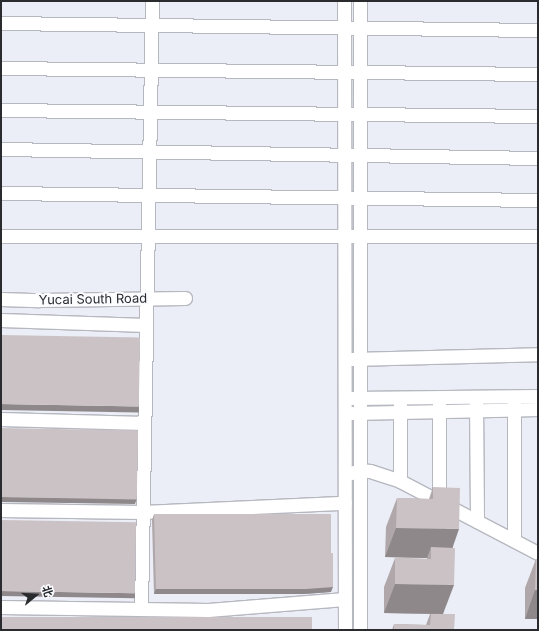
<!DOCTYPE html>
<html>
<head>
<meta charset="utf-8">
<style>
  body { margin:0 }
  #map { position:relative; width:539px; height:631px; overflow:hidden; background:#ebeef6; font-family:Inter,"Noto Sans SC",sans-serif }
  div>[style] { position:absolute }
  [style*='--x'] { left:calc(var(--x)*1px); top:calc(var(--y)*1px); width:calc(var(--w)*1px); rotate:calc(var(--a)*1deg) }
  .roads { filter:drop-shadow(1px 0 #b6b8c0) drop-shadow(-1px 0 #b6b8c0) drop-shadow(0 1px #b6b8c0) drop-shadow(0 -1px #b6b8c0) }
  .minor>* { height:13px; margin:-6.5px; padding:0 6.5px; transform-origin:6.5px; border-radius:6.5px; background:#fff }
  .wall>* { inset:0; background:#afa7a9 }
  .shaded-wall>* { inset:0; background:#8e888a; transform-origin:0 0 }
  .building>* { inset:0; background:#cbc2c5; transform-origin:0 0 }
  span { translate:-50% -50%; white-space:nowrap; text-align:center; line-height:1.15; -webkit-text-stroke:4px #fafbfe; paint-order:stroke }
  .street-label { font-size:13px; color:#2a2b2e }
  .frame { position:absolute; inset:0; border:2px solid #2a2b2e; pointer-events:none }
  .north { position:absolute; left:16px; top:575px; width:40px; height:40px; -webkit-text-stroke:3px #fafbfe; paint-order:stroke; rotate:72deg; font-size:11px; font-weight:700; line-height:16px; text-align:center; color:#2a2b2e }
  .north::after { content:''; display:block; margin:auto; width:14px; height:18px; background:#2a2b2e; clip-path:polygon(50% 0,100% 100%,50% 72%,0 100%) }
</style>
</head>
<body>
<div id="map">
  <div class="roads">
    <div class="minor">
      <i style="--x:344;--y:1;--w:629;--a:89.91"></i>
      <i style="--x:360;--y:1;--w:629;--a:90"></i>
      <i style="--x:1;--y:23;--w:537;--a:0.75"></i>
      <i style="--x:1;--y:68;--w:537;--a:0.64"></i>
      <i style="--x:1;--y:110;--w:537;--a:0.64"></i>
      <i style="--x:1;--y:149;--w:537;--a:0.96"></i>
      <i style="--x:3;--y:193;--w:535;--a:0.75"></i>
      <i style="--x:1;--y:236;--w:537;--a:0"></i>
      <i style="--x:1;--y:299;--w:38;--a:2"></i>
      <i style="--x:39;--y:300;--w:146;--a:-0.8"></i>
      <i style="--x:1;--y:320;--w:145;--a:2"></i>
      <i style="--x:352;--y:359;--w:186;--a:-1.5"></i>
      <i style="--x:352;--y:398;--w:186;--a:-0.6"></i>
      <i style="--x:476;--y:402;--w:119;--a:89.5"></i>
      <i style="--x:439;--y:403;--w:98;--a:90"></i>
      <i style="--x:352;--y:413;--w:186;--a:-1.2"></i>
      <i style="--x:1;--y:419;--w:143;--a:1.6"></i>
      <i style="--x:351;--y:473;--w:9;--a:-18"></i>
      <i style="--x:360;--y:470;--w:10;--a:6"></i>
      <i style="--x:370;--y:471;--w:32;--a:18"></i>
      <i style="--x:400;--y:481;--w:156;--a:27.6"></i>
      <i style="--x:400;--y:481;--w:77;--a:-90"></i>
      <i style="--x:1;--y:510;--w:142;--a:0.8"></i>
      <i style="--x:143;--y:512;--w:202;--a:-2.6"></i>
      <i style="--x:514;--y:540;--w:138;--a:-90"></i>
      <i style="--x:1;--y:607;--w:207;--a:0.8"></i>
      <i style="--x:208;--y:610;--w:137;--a:-4.6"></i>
      <i style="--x:141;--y:609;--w:608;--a:-88.96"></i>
    </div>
  </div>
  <div class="wall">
    <i style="clip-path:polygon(433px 487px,453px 548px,443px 614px,454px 630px,392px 630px,394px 624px,426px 625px,430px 614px,384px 613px,384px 587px,395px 558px,427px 559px,427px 558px,385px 557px,386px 527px,397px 498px,429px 499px)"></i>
    <i style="clip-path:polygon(154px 514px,331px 592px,304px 594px,154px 594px,152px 520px)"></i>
    <i style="clip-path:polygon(536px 559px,538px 559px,538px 619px,525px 619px,525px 588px)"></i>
  </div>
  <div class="shaded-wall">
    <i style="left:1px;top:404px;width:138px;height:6px;rotate:1deg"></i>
    <i style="clip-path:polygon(1px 497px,137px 498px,135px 504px,1px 502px)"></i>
    <i style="clip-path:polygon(396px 528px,459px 529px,449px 558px,431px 547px,427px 558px,385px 557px)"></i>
    <i style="clip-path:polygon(395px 584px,454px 585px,443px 614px,384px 613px)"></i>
    <i style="clip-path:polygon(333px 587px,331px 592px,304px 594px,154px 594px,156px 589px)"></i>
    <i style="clip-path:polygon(535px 590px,538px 590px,538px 619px,525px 619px)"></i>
    <i style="left:1px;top:591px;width:134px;height:5px;rotate:1deg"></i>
  </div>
  <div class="building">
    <i style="left:1px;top:335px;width:139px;height:69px;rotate:1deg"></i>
    <i style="left:1px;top:428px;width:137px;height:69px;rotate:1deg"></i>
    <i style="clip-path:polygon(433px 487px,460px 488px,459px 529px,396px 528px,397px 498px,433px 499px)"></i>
    <i style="clip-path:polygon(154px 514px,331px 514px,331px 553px,333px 553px,333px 587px,306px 589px,156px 589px)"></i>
    <i style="left:1px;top:520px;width:135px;height:71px;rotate:1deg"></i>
    <i style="clip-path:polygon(431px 547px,455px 548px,454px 585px,395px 584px,395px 558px,431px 559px)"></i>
    <i style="clip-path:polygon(536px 559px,538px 559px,538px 590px,535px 590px)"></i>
    <i style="clip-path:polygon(431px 614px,455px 614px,454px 630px,394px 630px,394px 624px,430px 625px)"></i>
    <i style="left:312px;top:617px;width:13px;height:311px;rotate:90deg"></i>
  </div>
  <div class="street-label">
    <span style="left:93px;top:299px;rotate:-1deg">Yucai South Road</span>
  </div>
  <div class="frame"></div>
  <div class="north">北</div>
</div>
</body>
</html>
